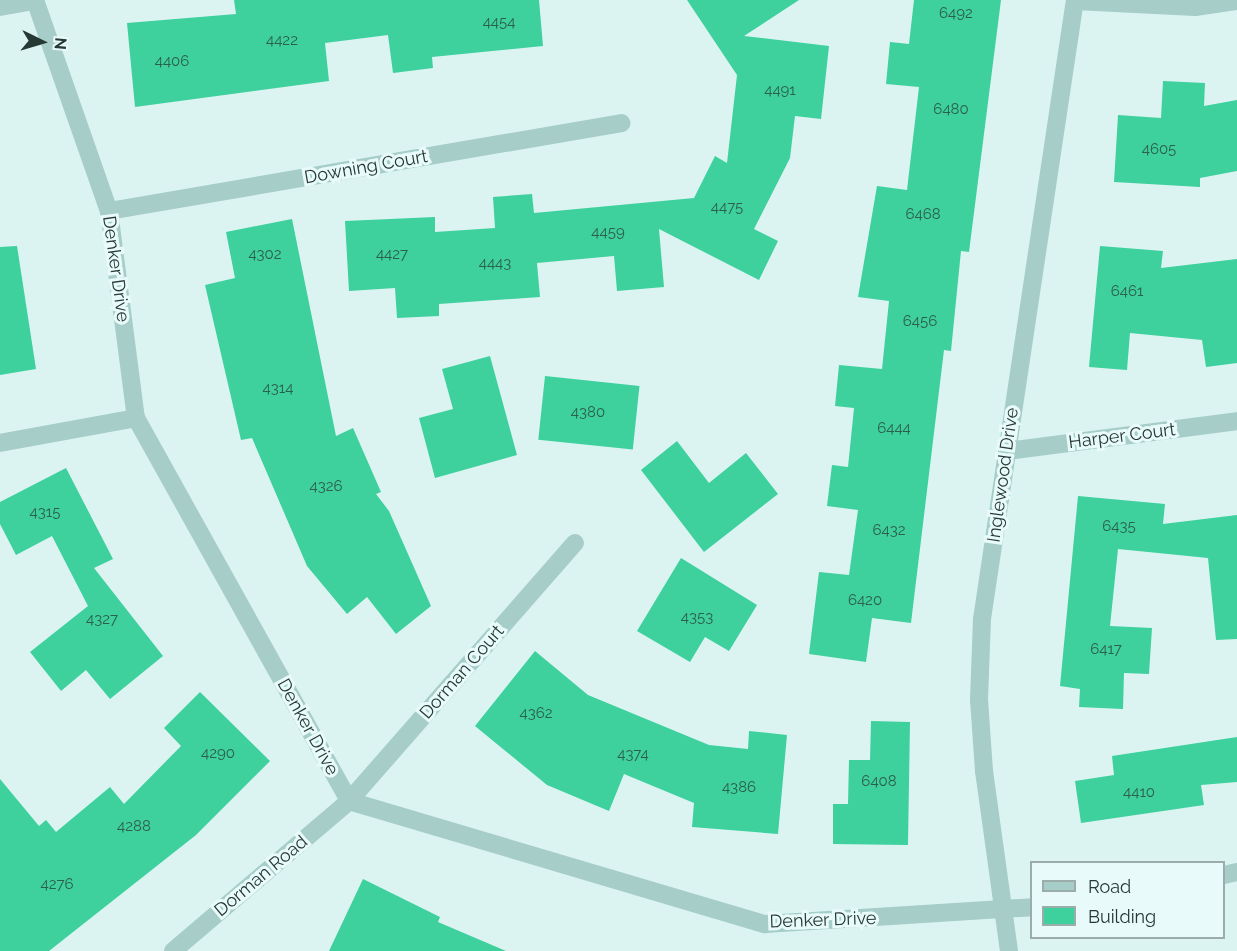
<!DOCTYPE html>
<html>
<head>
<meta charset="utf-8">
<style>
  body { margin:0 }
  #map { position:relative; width:1237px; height:951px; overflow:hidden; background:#dbf4f2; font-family:Raleway,sans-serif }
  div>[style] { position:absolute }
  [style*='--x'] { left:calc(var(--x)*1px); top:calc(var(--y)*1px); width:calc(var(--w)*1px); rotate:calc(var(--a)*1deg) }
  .building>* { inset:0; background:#3ed09d; transform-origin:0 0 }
  .street>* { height:18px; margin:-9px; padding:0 9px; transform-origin:9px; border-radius:9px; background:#a6cdc8 }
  span { translate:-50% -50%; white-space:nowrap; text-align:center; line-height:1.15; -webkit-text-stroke:6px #e8fbfa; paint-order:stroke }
  .number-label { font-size:15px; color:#2d5f4e }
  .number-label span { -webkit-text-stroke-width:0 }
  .street-label { font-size:18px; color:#273934 }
  .legend { position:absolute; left:1030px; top:861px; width:195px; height:78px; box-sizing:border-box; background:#e8fbfa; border:2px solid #9badab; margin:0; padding:8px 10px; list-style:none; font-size:18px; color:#273934 }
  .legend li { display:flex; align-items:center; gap:12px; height:30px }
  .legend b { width:30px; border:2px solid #9badab }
  .north { position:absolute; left:12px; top:12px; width:60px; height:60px; -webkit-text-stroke:4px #e8fbfa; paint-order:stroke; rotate:95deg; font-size:16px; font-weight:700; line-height:24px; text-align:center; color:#273934 }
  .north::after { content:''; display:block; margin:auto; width:21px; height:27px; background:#273934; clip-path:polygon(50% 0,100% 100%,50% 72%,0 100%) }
</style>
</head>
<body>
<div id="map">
  <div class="building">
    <i style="clip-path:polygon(234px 0,539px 0,543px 46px,432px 57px,433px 68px,393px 73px,388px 35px,325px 43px,329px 81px,135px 107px,127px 23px,236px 14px)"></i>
    <i style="clip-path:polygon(687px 0,799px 0,744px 36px,829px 46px,821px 119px,795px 116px,790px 158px,754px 229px,778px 241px,759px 280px,659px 229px,664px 287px,617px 291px,614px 256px,537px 263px,540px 297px,439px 304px,439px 316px,397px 318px,395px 288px,349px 291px,345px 221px,435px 217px,435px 232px,495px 228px,493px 197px,532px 194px,534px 213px,694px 198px,715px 156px,727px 163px,737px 75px)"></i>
    <i style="clip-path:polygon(914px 0,1001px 0,969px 252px,961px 251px,951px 351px,944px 350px,911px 623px,872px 618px,866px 662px,809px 654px,819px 572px,849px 575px,858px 510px,827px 506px,832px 465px,848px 467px,854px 408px,835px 406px,839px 365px,882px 369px,889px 301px,858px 297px,877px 186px,907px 190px,919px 87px,886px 84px,890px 42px,909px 44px)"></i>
    <i style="clip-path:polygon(1163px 81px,1205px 83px,1204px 106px,1237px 100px,1237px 171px,1200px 178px,1200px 187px,1114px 182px,1118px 115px,1161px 118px)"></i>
    <i style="clip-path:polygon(292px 219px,336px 436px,353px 428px,381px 492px,376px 494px,389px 511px,431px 606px,396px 634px,367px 597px,347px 614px,307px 566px,252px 438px,241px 440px,205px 285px,235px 278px,226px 232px)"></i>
    <i style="clip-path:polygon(17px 246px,36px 369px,0 375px,0 247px)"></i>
    <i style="clip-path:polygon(1100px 246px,1163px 251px,1161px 268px,1237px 259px,1237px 363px,1206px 367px,1202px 340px,1130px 333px,1127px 370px,1089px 367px)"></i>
    <i style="clip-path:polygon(490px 356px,517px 455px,435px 478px,419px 418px,453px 409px,442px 369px)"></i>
    <i style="left:545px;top:376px;width:95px;height:64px;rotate:6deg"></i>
    <i style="clip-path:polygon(677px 441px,709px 483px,746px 453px,778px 494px,704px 552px,641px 470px)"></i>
    <i style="clip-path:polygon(66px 468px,113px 559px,94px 568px,163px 656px,110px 699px,86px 670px,61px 691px,30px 652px,88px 606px,52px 536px,16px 555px,0 524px,0 502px)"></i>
    <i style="clip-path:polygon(1078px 496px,1165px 504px,1163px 524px,1237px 515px,1237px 639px,1216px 640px,1208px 558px,1118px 549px,1110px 626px,1152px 628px,1149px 674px,1124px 673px,1123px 709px,1079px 707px,1080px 689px,1060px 686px)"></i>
    <i style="clip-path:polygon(681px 558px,757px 605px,729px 651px,705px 637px,690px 662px,637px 631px)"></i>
    <i style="clip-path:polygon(535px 651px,588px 695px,709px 745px,748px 749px,749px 731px,787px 735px,778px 834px,692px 827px,694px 803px,624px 774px,609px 811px,547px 785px,475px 726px)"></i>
    <i style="clip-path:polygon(200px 692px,270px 761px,196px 835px,49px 951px,0 951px,0 779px,39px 826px,46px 820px,56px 832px,110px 787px,124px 804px,181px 746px,164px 728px)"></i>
    <i style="clip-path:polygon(871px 721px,910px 722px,908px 845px,833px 844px,833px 804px,848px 804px,849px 760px,870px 760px)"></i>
    <i style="clip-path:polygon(1237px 737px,1237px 782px,1201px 785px,1204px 805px,1081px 823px,1075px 781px,1114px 775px,1112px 756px)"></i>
    <i style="clip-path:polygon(363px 879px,440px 917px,438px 922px,506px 951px,329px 951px)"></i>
  </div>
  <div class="street">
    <i style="--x:35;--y:0;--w:224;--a:70.7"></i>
    <i style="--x:109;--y:211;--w:209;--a:82.6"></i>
    <i style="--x:136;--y:418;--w:438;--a:60.9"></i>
    <i style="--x:349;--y:801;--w:434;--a:16.5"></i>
    <i style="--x:765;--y:924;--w:268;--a:-3.6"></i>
    <i style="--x:1075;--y:1;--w:120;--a:2.9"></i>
    <i style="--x:1195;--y:7;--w:42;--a:-8.1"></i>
    <i style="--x:0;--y:7;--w:36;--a:-10"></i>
    <i style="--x:109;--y:211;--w:520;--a:-9.73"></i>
    <i style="--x:0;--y:443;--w:138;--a:-10.4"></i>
    <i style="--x:1007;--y:451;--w:232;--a:-7.4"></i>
    <i style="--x:1224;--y:875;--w:13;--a:-13"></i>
    <i style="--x:173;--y:951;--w:231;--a:-40.4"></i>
    <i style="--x:349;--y:801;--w:343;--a:-48.8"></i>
    <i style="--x:1009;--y:951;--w:182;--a:-97.9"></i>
    <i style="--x:984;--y:771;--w:71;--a:-94"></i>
    <i style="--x:979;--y:700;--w:81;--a:-87.9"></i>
    <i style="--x:982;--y:619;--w:626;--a:-81.46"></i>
  </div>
  <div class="number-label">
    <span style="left:956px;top:14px">6492</span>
    <span style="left:499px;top:23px">4454</span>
    <span style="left:282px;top:41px">4422</span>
    <span style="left:172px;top:62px">4406</span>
    <span style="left:780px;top:91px">4491</span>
    <span style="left:951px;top:110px">6480</span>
    <span style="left:1159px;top:150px">4605</span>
    <span style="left:727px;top:208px">4475</span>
    <span style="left:923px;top:215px">6468</span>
    <span style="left:608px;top:233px">4459</span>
    <span style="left:265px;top:255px">4302</span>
    <span style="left:392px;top:255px">4427</span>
    <span style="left:495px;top:264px">4443</span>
    <span style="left:1127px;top:292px">6461</span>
    <span style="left:920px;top:322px">6456</span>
    <span style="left:278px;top:389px">4314</span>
    <span style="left:588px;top:413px">4380</span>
    <span style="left:894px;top:429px">6444</span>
    <span style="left:326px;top:487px">4326</span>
    <span style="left:45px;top:513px">4315</span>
    <span style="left:1119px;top:527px">6435</span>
    <span style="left:889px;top:531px">6432</span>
    <span style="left:865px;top:601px">6420</span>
    <span style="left:697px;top:618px">4353</span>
    <span style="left:102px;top:620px">4327</span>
    <span style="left:1106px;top:650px">6417</span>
    <span style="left:536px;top:714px">4362</span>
    <span style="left:218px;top:754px">4290</span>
    <span style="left:633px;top:755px">4374</span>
    <span style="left:879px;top:782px">6408</span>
    <span style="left:739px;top:788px">4386</span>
    <span style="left:1139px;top:793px">4410</span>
    <span style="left:134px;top:827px">4288</span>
    <span style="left:57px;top:885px">4276</span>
  </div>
  <div class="street-label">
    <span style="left:366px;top:167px;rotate:-10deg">Downing Court</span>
    <span style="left:116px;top:269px;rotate:82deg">Denker Drive</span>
    <span style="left:1122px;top:436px;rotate:-7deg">Harper Court</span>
    <span style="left:1003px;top:475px;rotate:-82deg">Inglewood Drive</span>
    <span style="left:462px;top:672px;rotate:-49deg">Dorman Court</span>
    <span style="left:308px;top:727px;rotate:61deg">Denker Drive</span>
    <span style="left:261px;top:876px;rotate:-40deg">Dorman Road</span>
    <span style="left:823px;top:920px;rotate:-2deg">Denker Drive</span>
  </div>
  <ul class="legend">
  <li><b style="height:8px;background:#a6cdc8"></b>Road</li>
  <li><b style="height:16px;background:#3ed09d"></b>Building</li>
  </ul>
  <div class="north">N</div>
</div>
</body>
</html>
